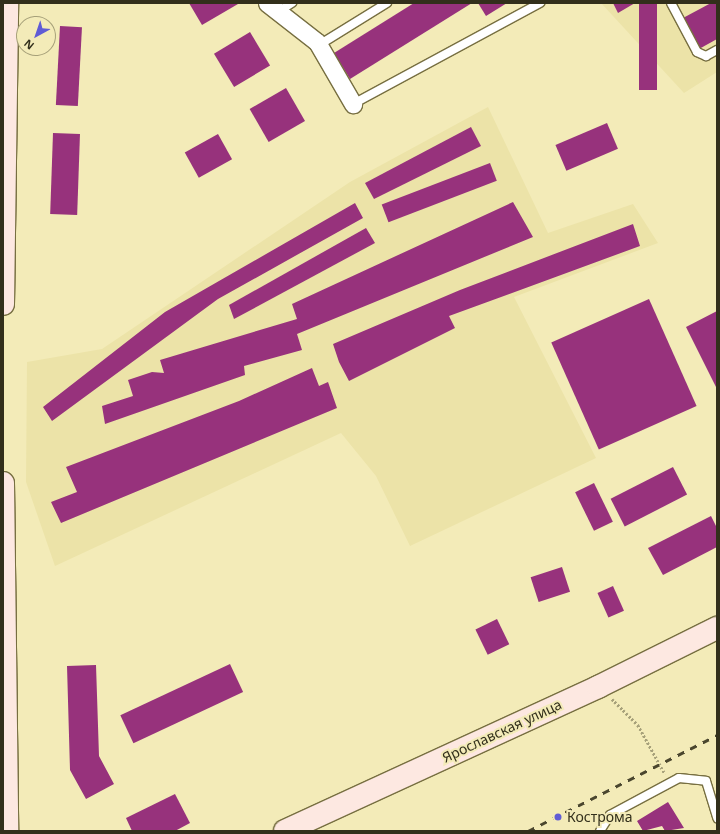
<!DOCTYPE html>
<html>
<head>
<meta charset="utf-8">
<style>
  body { margin:0 }
  #map { position:relative; width:720px; height:834px; overflow:hidden; background:#f3ebb8; font-family:"Noto Sans",sans-serif }
  div>[style] { position:absolute }
  [style*='--x'] { left:calc(var(--x)*1px); top:calc(var(--y)*1px); width:calc(var(--w)*1px); rotate:calc(var(--a)*1deg) }
  .built>* { inset:0; background:#ece3a8 }
  .building>* { inset:0; background:#97327c; transform-origin:0 0 }
  .path>* { height:2.5px; margin-top:-1.25px; transform-origin:0; background:repeating-linear-gradient(90deg,#a7a17a 0 2px,transparent 0 4px) }
  .roads { filter:drop-shadow(1px 0 #776f41) drop-shadow(-1px 0 #776f41) drop-shadow(0 1px #776f41) drop-shadow(0 -1px #776f41) }
  .lane>* { height:8px; margin:-4px; padding:0 4px; transform-origin:4px; border-radius:4px; background:#fff }
  .street>* { height:17px; margin:-8.5px; padding:0 8.5px; transform-origin:8.5px; border-radius:8.5px; background:#fff }
  .secondary>* { height:22px; margin:-11px; padding:0 11px; transform-origin:11px; border-radius:11px; background:#fde8e1 }
  .rail>* { height:3px; margin-top:-1.5px; transform-origin:0; background:repeating-linear-gradient(90deg,#4a462e 0 7px,transparent 0 14px) }
  .dots>* { width:11px; height:11px; translate:-50% -50%; box-sizing:border-box; border:2px solid #f3ebb8; border-radius:50% }
  span { translate:-50% -50%; white-space:nowrap; text-align:center; line-height:1.15; -webkit-text-stroke:4px #f3ebb8; paint-order:stroke }
  .street-label { font-size:14px; color:#322f1b }
  .poi-label { font-size:14px; color:#322f1b }
  .left { translate:0 -50%; text-align:left }
  .frame { position:absolute; inset:0; border:4px solid #322f1b; pointer-events:none }
  .north { position:absolute; left:16px; top:16px; width:40px; height:40px; box-sizing:border-box; background:#f3ebb8; border:1px solid #a6a079; border-radius:50%; rotate:220deg; font-size:11px; font-weight:700; line-height:16px; text-align:center; color:#322f1b }
  .north::after { content:''; display:block; margin:auto; width:14px; height:18px; background:#605cd5; clip-path:polygon(50% 0,100% 100%,50% 72%,0 100%) }
</style>
</head>
<body>
<div id="map">
  <div class="built">
    <i style="clip-path:polygon(601px 3px,717px 3px,717px 72px,684px 93px)"></i>
    <i style="clip-path:polygon(488px 107px,548px 233px,633px 204px,658px 243px,514px 297px,596px 458px,410px 546px,376px 476px,341px 433px,55px 566px,26px 482px,27px 362px,102px 349px,350px 182px)"></i>
  </div>
  <div class="building">
    <i style="clip-path:polygon(189px 3px,237px 3px,238px 4px,202px 25px)"></i>
    <i style="clip-path:polygon(414px 3px,472px 3px,350px 79px,334px 53px)"></i>
    <i style="clip-path:polygon(478px 3px,507px 3px,486px 16px)"></i>
    <i style="clip-path:polygon(613px 3px,635px 3px,618px 13px)"></i>
    <i style="left:639px;top:3px;width:18px;height:87px"></i>
    <i style="clip-path:polygon(711px 3px,717px 3px,717px 39px,699px 49px,683px 18px)"></i>
    <i style="left:60px;top:26px;width:22px;height:79px;rotate:3deg"></i>
    <i style="left:250px;top:32px;width:39px;height:42px;rotate:59deg"></i>
    <i style="left:286px;top:88px;width:38px;height:42px;rotate:60deg"></i>
    <i style="left:607px;top:123px;width:28px;height:56px;rotate:67deg"></i>
    <i style="clip-path:polygon(471px 127px,481px 146px,374px 199px,365px 183px)"></i>
    <i style="left:53px;top:133px;width:27px;height:81px;rotate:2deg"></i>
    <i style="left:218px;top:134px;width:29px;height:38px;rotate:61deg"></i>
    <i style="left:490px;top:163px;width:19px;height:116px;rotate:69deg"></i>
    <i style="clip-path:polygon(513px 202px,533px 237px,297px 334px,302px 350px,244px 366px,245px 375px,105px 424px,102px 406px,133px 396px,128px 380px,152px 372px,164px 373px,160px 360px,297px 319px,292px 304px)"></i>
    <i style="clip-path:polygon(355px 203px,363px 218px,218px 299px,52px 421px,43px 407px,165px 312px)"></i>
    <i style="clip-path:polygon(633px 224px,640px 246px,449px 316px,455px 328px,349px 381px,339px 362px,333px 344px,460px 290px)"></i>
    <i style="clip-path:polygon(366px 228px,375px 243px,234px 319px,229px 305px)"></i>
    <i style="left:649px;top:299px;width:117px;height:107px;rotate:66deg"></i>
    <i style="clip-path:polygon(717px 311px,717px 389px,686px 327px)"></i>
    <i style="clip-path:polygon(312px 368px,319px 386px,328px 382px,337px 408px,61px 523px,51px 502px,77px 492px,66px 467px,239px 401px)"></i>
    <i style="left:673px;top:467px;width:31px;height:70px;rotate:63deg"></i>
    <i style="left:594px;top:483px;width:43px;height:21px;rotate:64deg"></i>
    <i style="clip-path:polygon(711px 516px,717px 528px,717px 547px,663px 575px,648px 548px)"></i>
    <i style="left:562px;top:567px;width:26px;height:33px;rotate:72deg"></i>
    <i style="left:613px;top:586px;width:27px;height:17px;rotate:66deg"></i>
    <i style="left:497px;top:619px;width:28px;height:24px;rotate:64deg"></i>
    <i style="left:230px;top:664px;width:31px;height:121px;rotate:65deg"></i>
    <i style="clip-path:polygon(96px 665px,99px 756px,114px 784px,86px 799px,70px 770px,67px 666px)"></i>
    <i style="clip-path:polygon(175px 794px,190px 823px,175px 831px,132px 831px,126px 818px)"></i>
    <i style="clip-path:polygon(668px 802px,684px 828px,665px 831px,662px 826px,643px 831px,637px 821px)"></i>
  </div>
  <div class="path">
    <i style="--x:612;--y:699;--w:37;--a:45"></i>
    <i style="--x:638;--y:725;--w:56;--a:61.1"></i>
  </div>
  <div class="roads">
    <div class="lane">
      <i style="--x:671;--y:3;--w:55;--a:62"></i>
      <i style="--x:697;--y:52;--w:10;--a:24"></i>
      <i style="--x:706;--y:56;--w:13;--a:-29"></i>
      <i style="--x:278;--y:12;--w:17;--a:-33"></i>
      <i style="--x:319;--y:45;--w:80;--a:-31.7"></i>
      <i style="--x:353;--y:104;--w:213;--a:-28.4"></i>
      <i style="--x:600;--y:831;--w:19;--a:-58"></i>
      <i style="--x:610;--y:815;--w:78;--a:-28.2"></i>
      <i style="--x:679;--y:778;--w:27;--a:6"></i>
      <i style="--x:706;--y:781;--w:39;--a:73"></i>
    </div>
    <div class="street">
      <i style="--x:267;--y:3;--w:63;--a:38"></i>
      <i style="--x:317;--y:42;--w:72;--a:59.9"></i>
    </div>
    <div class="secondary">
      <i style="--x:3;--y:304;--w:301;--a:-89.2"></i>
      <i style="--x:3;--y:483;--w:348;--a:89.3"></i>
      <i style="--x:285;--y:831;--w:345;--a:-24.7"></i>
      <i style="--x:598;--y:687;--w:133;--a:-26.4"></i>
    </div>
  </div>
  <div class="rail">
    <i style="--x:528;--y:831;--w:212;--a:-26.9"></i>
  </div>
  <div class="dots">
    <i style="left:558px;top:817px;background:#605cd5"></i>
  </div>
  <div class="street-label">
    <span style="left:502px;top:731px;rotate:-25deg">Ярославская улица</span>
  </div>
  <div class="poi-label">
    <span class="left" style="left:567px;top:817px">Кострома</span>
  </div>
  <div class="frame"></div>
  <div class="north">N</div>
</div>
</body>
</html>
